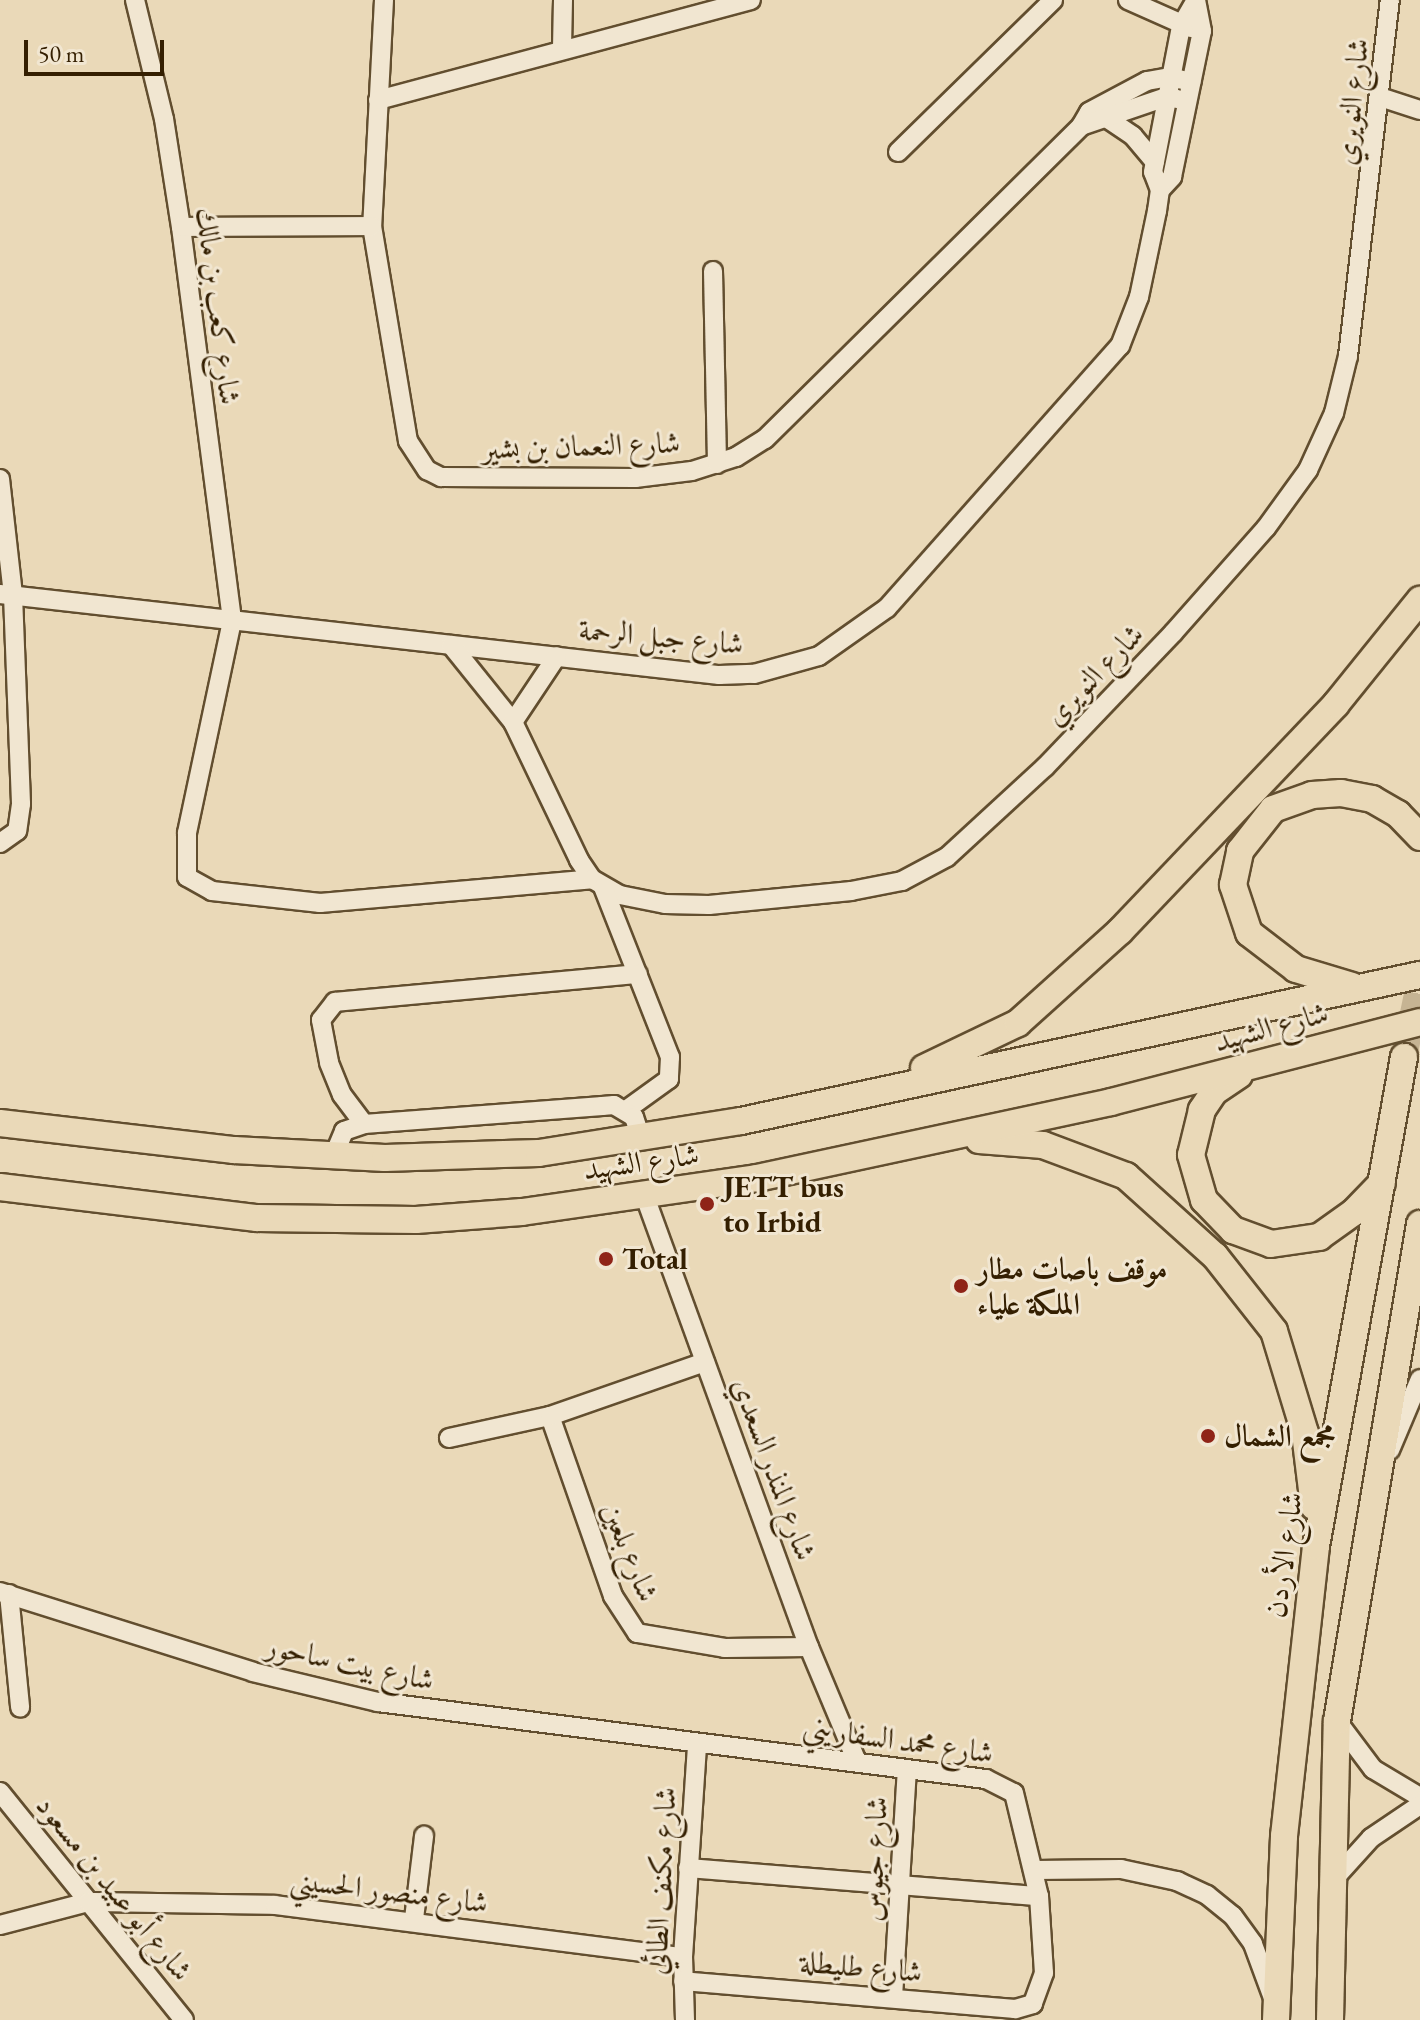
<!DOCTYPE html>
<html>
<head>
<meta charset="utf-8">
<style>
  body { margin:0 }
  #map { position:relative; width:1420px; height:2020px; overflow:hidden; background:#ead9b8; font-family:"EB Garamond",Amiri,serif }
  div>[style] { position:absolute }
  [style*='--x'] { left:calc(var(--x)*1px); top:calc(var(--y)*1px); width:calc(var(--w)*1px); rotate:calc(var(--a)*1deg) }
  .highway-tunnel>* { height:26px; margin-top:-13px; transform-origin:0; background:repeating-linear-gradient(90deg,#c6b493 0 26px,transparent 0 39px) }
  .roads { filter:drop-shadow(2px 0 #624e2f) drop-shadow(-2px 0 #624e2f) drop-shadow(0 2px #624e2f) drop-shadow(0 -2px #624e2f) }
  .minor>* { height:18px; margin:-9px; padding:0 9px; transform-origin:9px; border-radius:9px; background:#f1e6d1 }
  .highway>* { height:26px; margin:-13px; padding:0 13px; transform-origin:13px; border-radius:13px; background:#ead9b8 }
  .dots>* { width:22px; height:22px; translate:-50% -50%; box-sizing:border-box; border:4px solid #f1e6d1; border-radius:50% }
  span { translate:-50% -50%; white-space:nowrap; text-align:center; line-height:1.15; -webkit-text-stroke:6px #f1e6d1; paint-order:stroke }
  .street-label { font-size:30px; color:#341f01 }
  .poi-label { font-size:30px; color:#341f01; font-weight:700 }
  .left { translate:0 -50%; text-align:left }
  .scale { position:absolute; left:24px; top:40px; width:140px; height:36px; box-sizing:border-box; border:4px solid #341f01; border-top:0; padding-left:10px; font-size:24px; line-height:28px; white-space:nowrap; color:#341f01; -webkit-text-stroke:6px #f1e6d1; paint-order:stroke }
</style>
</head>
<body>
<div id="map">
  <div class="highway-tunnel">
    <i style="--x:1404;--y:1057;--w:79;--a:-78.3"></i>
  </div>
  <div class="roads">
    <div class="minor">
      <i style="--x:135;--y:0;--w:122;--a:76.3"></i>
      <i style="--x:164;--y:119;--w:109;--a:81.1"></i>
      <i style="--x:181;--y:227;--w:397;--a:82.6"></i>
      <i style="--x:232;--y:621;--w:217;--a:102"></i>
      <i style="--x:187;--y:833;--w:44;--a:90"></i>
      <i style="--x:187;--y:877;--w:29;--a:29"></i>
      <i style="--x:212;--y:891;--w:109;--a:6.3"></i>
      <i style="--x:320;--y:903;--w:273;--a:-5"></i>
      <i style="--x:384;--y:0;--w:226;--a:93"></i>
      <i style="--x:372;--y:226;--w:218;--a:80.5"></i>
      <i style="--x:408;--y:441;--w:35;--a:57"></i>
      <i style="--x:427;--y:470;--w:16;--a:27"></i>
      <i style="--x:441;--y:477;--w:194;--a:0.3"></i>
      <i style="--x:635;--y:478;--w:57;--a:-7"></i>
      <i style="--x:692;--y:471;--w:46;--a:-17.7"></i>
      <i style="--x:736;--y:457;--w:34;--a:-32"></i>
      <i style="--x:765;--y:439;--w:445;--a:-44.7"></i>
      <i style="--x:1081;--y:126;--w:16;--a:-60"></i>
      <i style="--x:1089;--y:112;--w:66;--a:-28.1"></i>
      <i style="--x:1147;--y:81;--w:23;--a:-10"></i>
      <i style="--x:1170;--y:77;--w:22;--a:13"></i>
      <i style="--x:1128;--y:0;--w:69;--a:24"></i>
      <i style="--x:562;--y:48;--w:48;--a:-88.8"></i>
      <i style="--x:1380;--y:97;--w:42;--a:18"></i>
      <i style="--x:378;--y:100;--w:386;--a:-15"></i>
      <i style="--x:1108;--y:119;--w:30;--a:34"></i>
      <i style="--x:1133;--y:136;--w:34;--a:50"></i>
      <i style="--x:1081;--y:126;--w:90;--a:-18.8"></i>
      <i style="--x:1166;--y:97;--w:11;--a:10"></i>
      <i style="--x:898;--y:152;--w:217;--a:-44.4"></i>
      <i style="--x:1160;--y:190;--w:18;--a:-47"></i>
      <i style="--x:1172;--y:177;--w:149;--a:-78.4"></i>
      <i style="--x:1202;--y:31;--w:31;--a:-101"></i>
      <i style="--x:181;--y:227;--w:191;--a:-0.3"></i>
      <i style="--x:713;--y:271;--w:193;--a:88.8"></i>
      <i style="--x:0;--y:479;--w:117;--a:83.6"></i>
      <i style="--x:13;--y:595;--w:209;--a:87.8"></i>
      <i style="--x:21;--y:804;--w:27;--a:98"></i>
      <i style="--x:17;--y:831;--w:21;--a:145"></i>
      <i style="--x:0;--y:594;--w:724;--a:6.43"></i>
      <i style="--x:719;--y:675;--w:35;--a:-2"></i>
      <i style="--x:754;--y:674;--w:67;--a:-15.5"></i>
      <i style="--x:819;--y:656;--w:83;--a:-35.2"></i>
      <i style="--x:887;--y:608;--w:351;--a:-48.4"></i>
      <i style="--x:1120;--y:346;--w:53;--a:-68.8"></i>
      <i style="--x:1139;--y:297;--w:88;--a:-78.2"></i>
      <i style="--x:1157;--y:211;--w:21;--a:-82"></i>
      <i style="--x:1160;--y:190;--w:19;--a:-111"></i>
      <i style="--x:1153;--y:172;--w:149;--a:-79.1"></i>
      <i style="--x:1181;--y:26;--w:30;--a:-60"></i>
      <i style="--x:451;--y:645;--w:99;--a:51.2"></i>
      <i style="--x:513;--y:722;--w:153;--a:64.4"></i>
      <i style="--x:579;--y:860;--w:23;--a:56"></i>
      <i style="--x:592;--y:879;--w:32;--a:30"></i>
      <i style="--x:620;--y:895;--w:46;--a:11.3"></i>
      <i style="--x:665;--y:904;--w:44;--a:1.3"></i>
      <i style="--x:709;--y:905;--w:143;--a:-5.6"></i>
      <i style="--x:851;--y:891;--w:52;--a:-11.1"></i>
      <i style="--x:902;--y:881;--w:51;--a:-28.1"></i>
      <i style="--x:947;--y:857;--w:133;--a:-42.6"></i>
      <i style="--x:1045;--y:767;--w:185;--a:-46.3"></i>
      <i style="--x:1173;--y:633;--w:140;--a:-48.5"></i>
      <i style="--x:1266;--y:528;--w:72;--a:-54.1"></i>
      <i style="--x:1308;--y:470;--w:63;--a:-65.5"></i>
      <i style="--x:1334;--y:413;--w:59;--a:-76.2"></i>
      <i style="--x:1348;--y:356;--w:358;--a:-83.3"></i>
      <i style="--x:513;--y:722;--w:79;--a:-56.3"></i>
      <i style="--x:603;--y:887;--w:183;--a:68.5"></i>
      <i style="--x:670;--y:1057;--w:22;--a:93"></i>
      <i style="--x:669;--y:1079;--w:53;--a:144.2"></i>
      <i style="--x:364;--y:1124;--w:36;--a:-127"></i>
      <i style="--x:342;--y:1095;--w:35;--a:-112"></i>
      <i style="--x:329;--y:1062;--w:43;--a:-100.8"></i>
      <i style="--x:321;--y:1020;--w:23;--a:-52"></i>
      <i style="--x:335;--y:1002;--w:304;--a:-5.3"></i>
      <i style="--x:334;--y:1155;--w:26;--a:-67"></i>
      <i style="--x:344;--y:1131;--w:21;--a:-19"></i>
      <i style="--x:364;--y:1124;--w:239;--a:-4.3"></i>
      <i style="--x:602;--y:1106;--w:12;--a:-5"></i>
      <i style="--x:614;--y:1105;--w:23;--a:31"></i>
      <i style="--x:634;--y:1117;--w:23;--a:72"></i>
      <i style="--x:644;--y:1194;--w:482;--a:70"></i>
      <i style="--x:809;--y:1647;--w:125;--a:67.3"></i>
      <i style="--x:550;--y:1416;--w:191;--a:70.7"></i>
      <i style="--x:613;--y:1596;--w:44;--a:57"></i>
      <i style="--x:637;--y:1633;--w:89;--a:9.7"></i>
      <i style="--x:725;--y:1648;--w:84;--a:-0.7"></i>
      <i style="--x:449;--y:1438;--w:103;--a:-12.3"></i>
      <i style="--x:550;--y:1416;--w:164;--a:-19.2"></i>
      <i style="--x:1390;--y:1450;--w:77;--a:-67.1"></i>
      <i style="--x:0;--y:1592;--w:265;--a:17.5"></i>
      <i style="--x:253;--y:1672;--w:129;--a:13.5"></i>
      <i style="--x:378;--y:1702;--w:613;--a:7.22"></i>
      <i style="--x:986;--y:1779;--w:31;--a:27"></i>
      <i style="--x:1014;--y:1793;--w:106;--a:76.4"></i>
      <i style="--x:1039;--y:1896;--w:77;--a:86.3"></i>
      <i style="--x:1044;--y:1973;--w:33;--a:110"></i>
      <i style="--x:1033;--y:2004;--w:19;--a:164"></i>
      <i style="--x:1015;--y:2009;--w:333;--a:-175.2"></i>
      <i style="--x:9;--y:1594;--w:114;--a:84.4"></i>
      <i style="--x:1337;--y:1721;--w:60;--a:53.1"></i>
      <i style="--x:1373;--y:1769;--w:55;--a:30.8"></i>
      <i style="--x:0;--y:1792;--w:293;--a:51.1"></i>
      <i style="--x:688;--y:1868;--w:352;--a:4.6"></i>
      <i style="--x:1036;--y:1870;--w:85;--a:-0.7"></i>
      <i style="--x:1121;--y:1869;--w:57;--a:12.1"></i>
      <i style="--x:1177;--y:1881;--w:33;--a:25"></i>
      <i style="--x:1207;--y:1895;--w:33;--a:39"></i>
      <i style="--x:1233;--y:1916;--w:34;--a:54"></i>
      <i style="--x:1253;--y:1944;--w:58;--a:69.7"></i>
      <i style="--x:1334;--y:1879;--w:55;--a:-47.9"></i>
      <i style="--x:1371;--y:1838;--w:59;--a:-34"></i>
      <i style="--x:414;--y:1919;--w:84;--a:-83.1"></i>
      <i style="--x:0;--y:1925;--w:91;--a:-14.6"></i>
      <i style="--x:88;--y:1902;--w:187;--a:0.9"></i>
      <i style="--x:275;--y:1905;--w:411;--a:7.3"></i>
      <i style="--x:893;--y:1997;--w:226;--a:-86.5"></i>
      <i style="--x:685;--y:2020;--w:63;--a:-91.8"></i>
      <i style="--x:683;--y:1957;--w:211;--a:-86.2"></i>
    </div>
    <div class="highway">
      <i style="--x:1352;--y:986;--w:59;--a:-163.1"></i>
      <i style="--x:1296;--y:969;--w:59;--a:-142.5"></i>
      <i style="--x:1249;--y:933;--w:51;--a:-108.4"></i>
      <i style="--x:1233;--y:885;--w:35;--a:-78"></i>
      <i style="--x:1240;--y:851;--w:53;--a:-51.8"></i>
      <i style="--x:1273;--y:809;--w:41;--a:-19.7"></i>
      <i style="--x:1312;--y:795;--w:29;--a:-4"></i>
      <i style="--x:1341;--y:793;--w:32;--a:11"></i>
      <i style="--x:1372;--y:799;--w:30;--a:30"></i>
      <i style="--x:1398;--y:814;--w:32;--a:46"></i>
      <i style="--x:924;--y:1068;--w:104;--a:-25.6"></i>
      <i style="--x:1018;--y:1023;--w:137;--a:-42"></i>
      <i style="--x:1120;--y:931;--w:313;--a:-46.4"></i>
      <i style="--x:1336;--y:704;--w:134;--a:-51.1"></i>
      <i style="--x:1239;--y:1075;--w:30;--a:146"></i>
      <i style="--x:1214;--y:1092;--w:22;--a:124"></i>
      <i style="--x:1202;--y:1110;--w:46;--a:103.7"></i>
      <i style="--x:1191;--y:1155;--w:47;--a:73.9"></i>
      <i style="--x:1204;--y:1200;--w:42;--a:46"></i>
      <i style="--x:1233;--y:1230;--w:40;--a:20.2"></i>
      <i style="--x:1271;--y:1244;--w:49;--a:-8.3"></i>
      <i style="--x:1319;--y:1237;--w:43;--a:-35.5"></i>
      <i style="--x:1354;--y:1212;--w:40;--a:-46"></i>
      <i style="--x:0;--y:1123;--w:236;--a:6.6"></i>
      <i style="--x:234;--y:1150;--w:151;--a:3"></i>
      <i style="--x:385;--y:1158;--w:154;--a:-1.9"></i>
      <i style="--x:539;--y:1153;--w:205;--a:-9"></i>
      <i style="--x:741;--y:1121;--w:695;--a:-12.14"></i>
      <i style="--x:979;--y:1140;--w:64;--a:4.5"></i>
      <i style="--x:1043;--y:1145;--w:89;--a:20.5"></i>
      <i style="--x:1126;--y:1176;--w:120;--a:42"></i>
      <i style="--x:1215;--y:1256;--w:95;--a:51.8"></i>
      <i style="--x:1274;--y:1331;--w:107;--a:73.1"></i>
      <i style="--x:1305;--y:1433;--w:74;--a:83"></i>
      <i style="--x:0;--y:1187;--w:259;--a:6.9"></i>
      <i style="--x:257;--y:1218;--w:159;--a:0.7"></i>
      <i style="--x:416;--y:1220;--w:106;--a:-4.3"></i>
      <i style="--x:522;--y:1212;--w:237;--a:-8.2"></i>
      <i style="--x:757;--y:1178;--w:362;--a:-12.1"></i>
      <i style="--x:1111;--y:1102;--w:319;--a:-14.5"></i>
      <i style="--x:1276;--y:2020;--w:184;--a:-87.5"></i>
      <i style="--x:1284;--y:1836;--w:292;--a:-83.7"></i>
      <i style="--x:1316;--y:1546;--w:497;--a:-79.8"></i>
      <i style="--x:1330;--y:2020;--w:299;--a:-88.7"></i>
      <i style="--x:1337;--y:1721;--w:504;--a:-80.52"></i>
    </div>
  </div>
  <div class="dots">
    <i style="left:707px;top:1204px;background:#8f2418"></i>
    <i style="left:606px;top:1259px;background:#8f2418"></i>
    <i style="left:961px;top:1286px;background:#8f2418"></i>
    <i style="left:1208px;top:1436px;background:#8f2418"></i>
  </div>
  <div class="street-label">
    <span style="left:1352px;top:102px;rotate:-84deg">شارع النويري</span>
    <span style="left:218px;top:306px;rotate:83deg">شارع كعب بن مالك</span>
    <span style="left:581px;top:446px;rotate:-2deg">شارع النعمان بن بشير</span>
    <span style="left:661px;top:637px;rotate:5deg">شارع جبل الرحمة</span>
    <span style="left:1094px;top:675px;rotate:-46deg">شارع النويري</span>
    <span style="left:1271px;top:1027px;rotate:-15deg">شارع الشهيد</span>
    <span style="left:641px;top:1162px;rotate:-8deg">شارع الشهيد</span>
    <span style="left:774px;top:1469px;rotate:70deg">شارع المنذر السعدي</span>
    <span style="left:630px;top:1552px;rotate:68deg">شارع بلعين</span>
    <span style="left:1284px;top:1555px;rotate:-82deg">شارع الأردن</span>
    <span style="left:350px;top:1663px;rotate:12deg">شارع بيت ساحور</span>
    <span style="left:898px;top:1740px;rotate:8deg">شارع محمد السفاريني</span>
    <span style="left:874px;top:1859px;rotate:-87deg">شارع جيوس</span>
    <span style="left:661px;top:1881px;rotate:-87deg">شارع مكنف الطائي</span>
    <span style="left:114px;top:1888px;rotate:51deg">شارع أبو عبيد بن مسعود</span>
    <span style="left:389px;top:1891px;rotate:7deg">شارع منصور الحسيني</span>
    <span style="left:861px;top:1967px;rotate:5deg">شارع طليطلة</span>
  </div>
  <div class="poi-label">
    <span class="left" style="left:723px;top:1204px">JETT bus<br>to Irbid</span>
    <span class="left" style="left:622px;top:1259px">Total</span>
    <span class="left" style="left:977px;top:1286px">موقف باصات مطار<br>الملكة علياء</span>
    <span class="left" style="left:1224px;top:1436px">مجمع الشمال</span>
  </div>
  <div class="scale">50 m</div>
</div>
</body>
</html>
